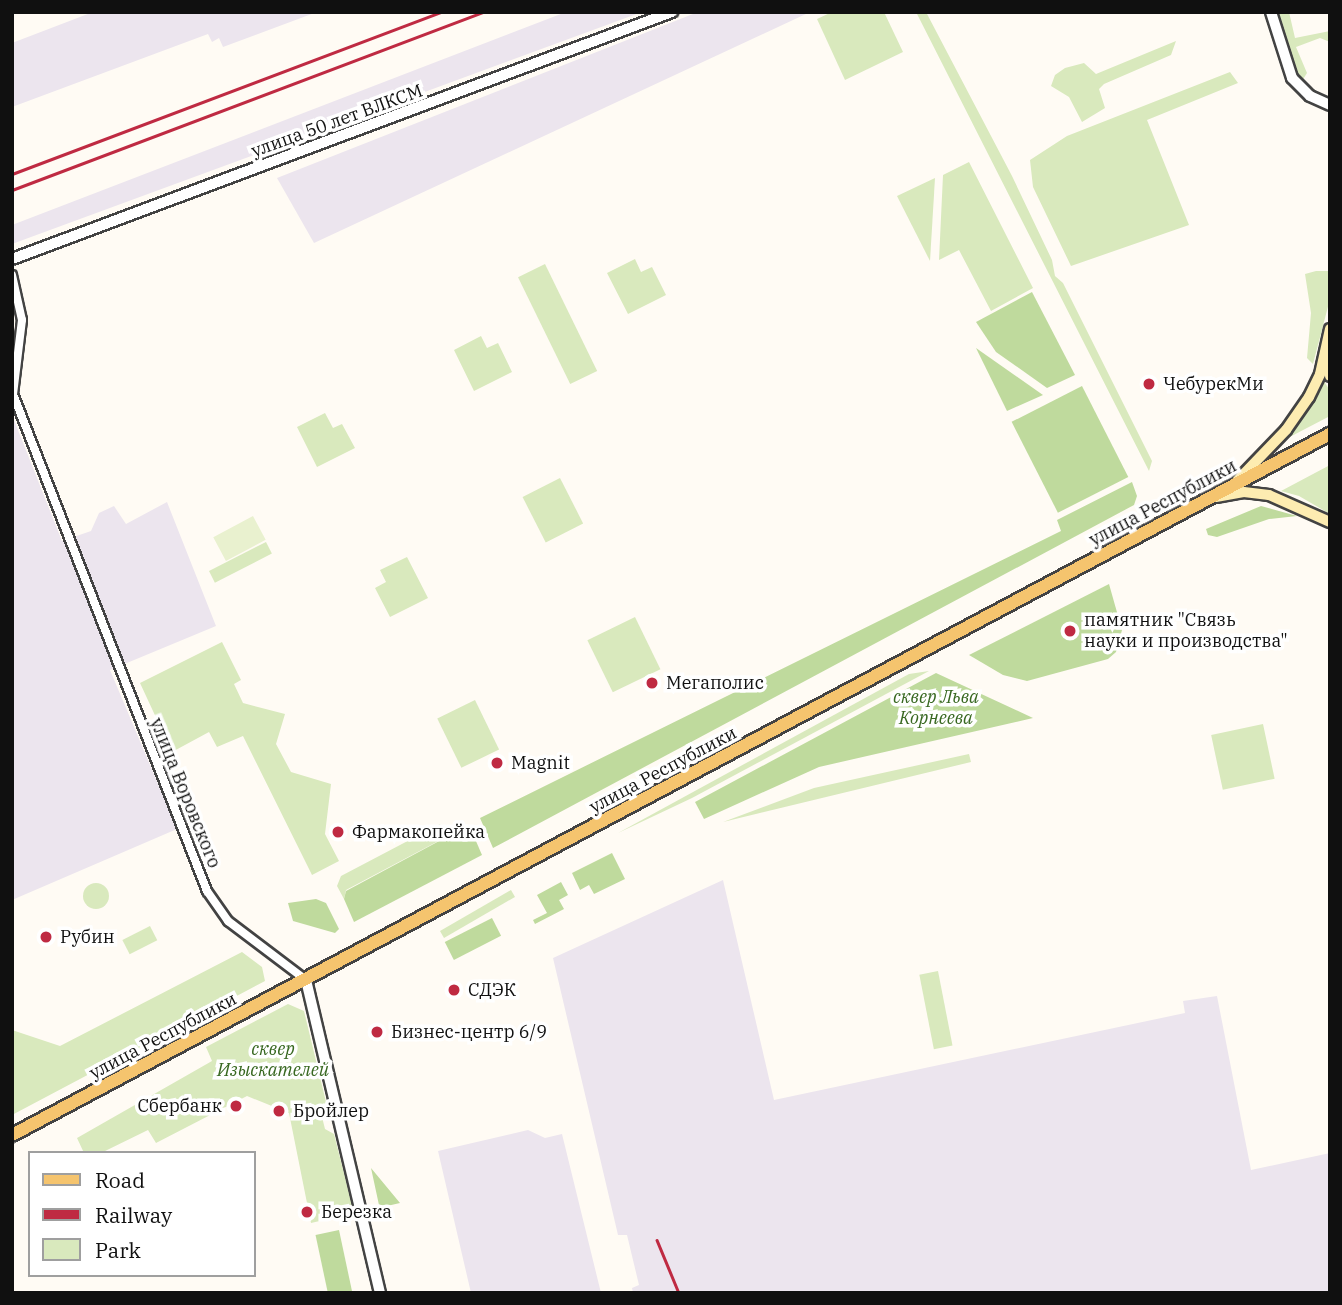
<!DOCTYPE html>
<html>
<head>
<meta charset="utf-8">
<style>
  body { margin:0 }
  #map { position:relative; width:1342px; height:1305px; overflow:hidden; background:#fffbf4; font-family:"IBM Plex Serif",serif }
  div>[style] { position:absolute }
  [style*='--x'] { left:calc(var(--x)*1px); top:calc(var(--y)*1px); width:calc(var(--w)*1px); rotate:calc(var(--a)*1deg) }
  .industrial>* { inset:0; background:#ece5ee }
  .green>* { inset:0; background:#d9e9bd; transform-origin:0 0 }
  .round { border-radius:50% }
  .forest>* { inset:0; background:#bfda9d; transform-origin:0 0 }
  .pitch>* { inset:0; background:#e9f1cf; transform-origin:0 0 }
  .roads { filter:drop-shadow(2px 0 #434343) drop-shadow(-2px 0 #434343) drop-shadow(0 2px #434343) drop-shadow(0 -2px #434343) }
  .minor>* { height:8px; margin:-4px; padding:0 4px; transform-origin:4px; border-radius:4px; background:#fff }
  .tertiary>* { height:10px; margin:-5px; padding:0 5px; transform-origin:5px; border-radius:5px; background:#fff }
  .secondary>* { height:10px; margin:-5px; padding:0 5px; transform-origin:5px; border-radius:5px; background:#fdecb1 }
  .primary>* { height:12px; margin:-6px; padding:0 6px; transform-origin:6px; border-radius:6px; background:#f5c46e }
  .rail>* { height:2.5px; margin:-1.25px; padding:0 1.25px; transform-origin:1.25px; border-radius:1.25px; background:#bf2a42 }
  .dots>* { width:19px; height:19px; translate:-50% -50%; box-sizing:border-box; border:4px solid #fff; border-radius:50% }
  span { translate:-50% -50%; white-space:nowrap; text-align:center; line-height:1.15; -webkit-text-stroke:7px #fff; paint-order:stroke }
  .street-label { font-size:18px; color:#101010 }
  .poi-label { font-size:18px; color:#101010 }
  .left { translate:0 -50%; text-align:left }
  .right { translate:-100% -50%; text-align:right }
  .park-label { font-size:18px; color:#386821; font-style:italic }
  .frame { position:absolute; inset:0; border:14px solid #101010; pointer-events:none }
  .legend { position:absolute; left:28px; top:1151px; width:228px; height:126px; box-sizing:border-box; background:#fff; border:2px solid #9f9f9f; margin:0; padding:9px 12px; list-style:none; font-size:21px; color:#101010 }
  .legend li { display:flex; align-items:center; gap:14px; height:35px }
  .legend b { width:35px; border:2px solid #9f9f9f }
</style>
</head>
<body>
<div id="map">
  <div class="industrial">
    <i style="clip-path:polygon(93px 12px,317px 12px,223px 47px,219px 38px,212px 42px,208px 34px,12px 107px,12px 43px)"></i>
    <i style="clip-path:polygon(566px 12px,642px 12px,12px 244px,12px 225px)"></i>
    <i style="clip-path:polygon(698px 12px,808px 13px,314px 243px,277px 178px)"></i>
    <i style="clip-path:polygon(12px 415px,62px 541px,91px 531px,99px 513px,114px 506px,126px 524px,167px 502px,216px 626px,110px 670px,177px 829px,12px 900px)"></i>
    <i style="clip-path:polygon(723px 880px,774px 1100px,1185px 1013px,1183px 1001px,1217px 996px,1251px 1170px,1330px 1153px,1330px 1293px,633px 1293px,632px 1288px,639px 1285px,627px 1235px,618px 1235px,553px 958px)"></i>
    <i style="clip-path:polygon(528px 1130px,545px 1138px,562px 1134px,601px 1293px,471px 1293px,438px 1151px)"></i>
  </div>
  <div class="green">
    <i style="clip-path:polygon(832px 12px,884px 12px,903px 52px,845px 80px,817px 19px)"></i>
    <i style="clip-path:polygon(916px 12px,926px 12px,1012px 176px,1052px 260px,1055px 276px,1063px 283px,1152px 461px,1149px 471px)"></i>
    <i style="clip-path:polygon(1278px 12px,1289px 12px,1295px 38px,1330px 31px,1330px 42px,1320px 38px,1296px 47px,1307px 73px,1302px 81px,1287px 53px)"></i>
    <i style="clip-path:polygon(1176px 41px,1171px 55px,1104px 84px,1099px 89px,1105px 108px,1082px 122px,1069px 97px,1051px 86px,1055px 75px,1065px 68px,1084px 63px,1096px 74px)"></i>
    <i style="clip-path:polygon(1230px 72px,1238px 83px,1147px 120px,1189px 225px,1071px 266px,1033px 187px,1030px 160px,1067px 136px)"></i>
    <i style="clip-path:polygon(969px 162px,1033px 288px,991px 311px,959px 250px,939px 260px,943px 175px)"></i>
    <i style="clip-path:polygon(935px 178px,930px 261px,897px 196px)"></i>
    <i style="clip-path:polygon(635px 259px,641px 272px,652px 267px,666px 295px,628px 314px,607px 273px)"></i>
    <i style="left:545px;top:264px;width:119px;height:30px;rotate:64deg"></i>
    <i style="clip-path:polygon(1316px 271px,1330px 271px,1330px 299px,1313px 364px,1307px 358px,1311px 313px,1305px 274px)"></i>
    <i style="clip-path:polygon(481px 336px,487px 348px,498px 343px,512px 372px,474px 391px,454px 350px)"></i>
    <i style="clip-path:polygon(1324px 381px,1330px 391px,1330px 416px,1282px 441px)"></i>
    <i style="clip-path:polygon(325px 413px,333px 428px,342px 424px,355px 448px,317px 467px,297px 427px)"></i>
    <i style="clip-path:polygon(1330px 465px,1330px 514px,1299px 496px,1281px 491px)"></i>
    <i style="left:560px;top:478px;width:51px;height:42px;rotate:63deg"></i>
    <i style="left:266px;top:542px;width:13px;height:64px;rotate:63deg"></i>
    <i style="clip-path:polygon(407px 557px,428px 598px,390px 617px,375px 588px,386px 582px,380px 570px)"></i>
    <i style="left:635px;top:617px;width:58px;height:53px;rotate:64deg"></i>
    <i style="clip-path:polygon(222px 642px,241px 680px,234px 684px,243px 703px,285px 714px,276px 744px,291px 772px,331px 784px,325px 834px,339px 861px,312px 875px,243px 736px,217px 747px,209px 732px,172px 752px,140px 683px)"></i>
    <i style="clip-path:polygon(929px 671px,692px 798px,618px 833px,909px 674px)"></i>
    <i style="left:475px;top:700px;width:55px;height:42px;rotate:64deg"></i>
    <i style="left:1263px;top:724px;width:56px;height:53px;rotate:78deg"></i>
    <i style="clip-path:polygon(969px 754px,971px 762px,723px 822px,814px 788px)"></i>
    <i style="clip-path:polygon(440px 824px,446px 837px,346px 890px,344px 899px,337px 886px,341px 876px)"></i>
    <i class="round" style="left:83px;top:883px;width:26px;height:26px"></i>
    <i style="left:511px;top:890px;width:8px;height:82px;rotate:60deg"></i>
    <i style="left:150px;top:926px;width:16px;height:31px;rotate:63deg"></i>
    <i style="clip-path:polygon(242px 952px,262px 967px,265px 981px,12px 1115px,12px 1030px,60px 1046px)"></i>
    <i style="left:938px;top:971px;width:76px;height:19px;rotate:79deg"></i>
    <i style="clip-path:polygon(288px 1004px,304px 1011px,327px 1106px,321px 1113px,325px 1129px,334px 1134px,354px 1213px,311px 1223px,289px 1113px,247px 1096px,156px 1143px,148px 1130px,101px 1153px,84px 1153px,77px 1138px,212px 1061px,206px 1047px)"></i>
  </div>
  <div class="forest">
    <i style="clip-path:polygon(1032px 292px,1075px 375px,1047px 388px,996px 352px,976px 322px)"></i>
    <i style="clip-path:polygon(976px 348px,1043px 395px,1007px 411px)"></i>
    <i style="left:1082px;top:386px;width:102px;height:79px;rotate:63deg"></i>
    <i style="clip-path:polygon(1132px 482px,1137px 496px,1134px 505px,493px 848px,480px 818px,1061px 531px,1057px 520px)"></i>
    <i style="clip-path:polygon(1261px 506px,1297px 516px,1269px 519px,1217px 537px,1208px 535px,1206px 529px)"></i>
    <i style="clip-path:polygon(1109px 584px,1122px 630px,1116px 652px,1108px 659px,1027px 681px,1003px 675px,969px 655px)"></i>
    <i style="clip-path:polygon(936px 673px,1033px 718px,819px 767px,704px 819px,695px 802px)"></i>
    <i style="clip-path:polygon(469px 825px,482px 855px,354px 922px,344px 899px,346px 891px)"></i>
    <i style="clip-path:polygon(612px 853px,625px 879px,594px 894px,589px 885px,580px 890px,572px 873px)"></i>
    <i style="clip-path:polygon(561px 882px,568px 895px,559px 900px,564px 909px,535px 924px,533px 920px,547px 913px,537px 895px)"></i>
    <i style="clip-path:polygon(316px 899px,326px 903px,339px 929px,335px 933px,293px 921px,288px 903px)"></i>
    <i style="left:492px;top:918px;width:20px;height:53px;rotate:63deg"></i>
    <i style="clip-path:polygon(371px 1168px,400px 1203px,387px 1206px,389px 1217px,382px 1219px)"></i>
    <i style="left:339px;top:1230px;width:64px;height:24px;rotate:78deg"></i>
  </div>
  <div class="pitch">
    <i style="left:253px;top:516px;width:27px;height:45px;rotate:62deg"></i>
  </div>
  <div class="roads">
    <div class="minor">
      <i style="--x:12;--y:275;--w:46;--a:77.5"></i>
      <i style="--x:22;--y:320;--w:75;--a:96.9"></i>
      <i style="--x:13;--y:394;--w:534;--a:68.68"></i>
      <i style="--x:207;--y:891;--w:37;--a:55"></i>
      <i style="--x:228;--y:921;--w:98;--a:37.1"></i>
    </div>
    <div class="tertiary">
      <i style="--x:1271;--y:12;--w:69;--a:72.3"></i>
      <i style="--x:1292;--y:78;--w:25;--a:45"></i>
      <i style="--x:1310;--y:96;--w:22;--a:24"></i>
      <i style="--x:12;--y:259;--w:705;--a:-20.52"></i>
      <i style="--x:306;--y:980;--w:322;--a:76.7"></i>
    </div>
    <div class="secondary">
      <i style="--x:1330;--y:359;--w:17;--a:90"></i>
      <i style="--x:1237;--y:481;--w:71;--a:-46.1"></i>
      <i style="--x:1286;--y:430;--w:40;--a:-55.1"></i>
      <i style="--x:1309;--y:397;--w:25;--a:-64"></i>
      <i style="--x:1320;--y:374;--w:46;--a:-77.5"></i>
      <i style="--x:1216;--y:497;--w:28;--a:-10"></i>
      <i style="--x:1244;--y:492;--w:25;--a:7"></i>
      <i style="--x:1269;--y:495;--w:67;--a:23.9"></i>
    </div>
    <div class="primary">
      <i style="--x:12;--y:1135;--w:1493;--a:-28.01"></i>
    </div>
  </div>
  <div class="rail">
    <i style="--x:12;--y:174;--w:459;--a:-20.7"></i>
    <i style="--x:12;--y:190;--w:504;--a:-20.7"></i>
    <i style="--x:657;--y:1240;--w:57;--a:67.5"></i>
  </div>
  <div class="dots">
    <i style="left:1149px;top:384px;background:#bf2a42"></i>
    <i style="left:1070px;top:631px;background:#bf2a42"></i>
    <i style="left:652px;top:683px;background:#bf2a42"></i>
    <i style="left:497px;top:763px;background:#bf2a42"></i>
    <i style="left:338px;top:832px;background:#bf2a42"></i>
    <i style="left:46px;top:937px;background:#bf2a42"></i>
    <i style="left:454px;top:990px;background:#bf2a42"></i>
    <i style="left:377px;top:1032px;background:#bf2a42"></i>
    <i style="left:236px;top:1106px;background:#bf2a42"></i>
    <i style="left:279px;top:1111px;background:#bf2a42"></i>
    <i style="left:307px;top:1212px;background:#bf2a42"></i>
  </div>
  <div class="street-label">
    <span style="left:337px;top:121px;rotate:-20deg">улица 50 лет ВЛКСМ</span>
    <span style="left:1163px;top:503px;rotate:-28deg">улица Республики</span>
    <span style="left:663px;top:770px;rotate:-28deg">улица Республики</span>
    <span style="left:185px;top:793px;rotate:68deg">улица Воровского</span>
    <span style="left:163px;top:1036px;rotate:-28deg">улица Республики</span>
  </div>
  <div class="poi-label">
    <span class="left" style="left:1163px;top:384px">ЧебурекМи</span>
    <span class="left" style="left:1084px;top:631px">памятник "Связь<br>науки и производства"</span>
    <span class="left" style="left:666px;top:683px">Мегаполис</span>
    <span class="left" style="left:511px;top:763px">Magnit</span>
    <span class="left" style="left:352px;top:832px">Фармакопейка</span>
    <span class="left" style="left:60px;top:937px">Рубин</span>
    <span class="left" style="left:468px;top:990px">СДЭК</span>
    <span class="left" style="left:391px;top:1032px">Бизнес-центр 6/9</span>
    <span class="right" style="left:222px;top:1106px">Сбербанк</span>
    <span class="left" style="left:293px;top:1111px">Бройлер</span>
    <span class="left" style="left:321px;top:1212px">Березка</span>
  </div>
  <div class="park-label">
    <span style="left:936px;top:708px">сквер Льва<br>Корнеева</span>
    <span style="left:273px;top:1060px">сквер<br>Изыскателей</span>
  </div>
  <div class="frame"></div>
  <ul class="legend">
  <li><b style="height:9px;background:#f5c46e"></b>Road</li>
  <li><b style="height:9px;background:#bf2a42"></b>Railway</li>
  <li><b style="height:19px;background:#d9e9bd"></b>Park</li>
  </ul>
</div>
</body>
</html>
